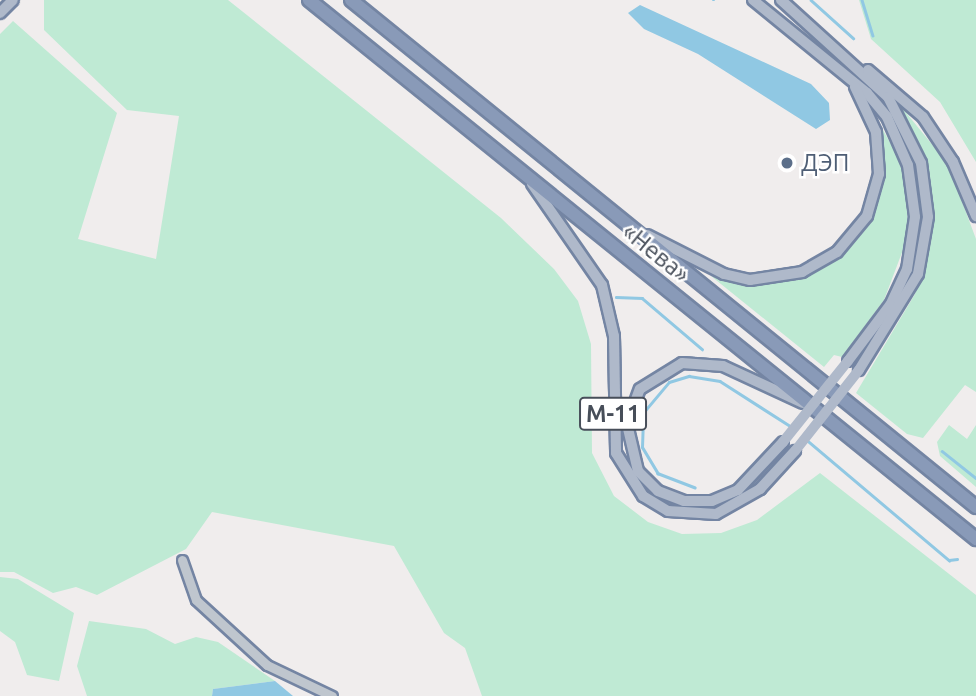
<!DOCTYPE html>
<html>
<head>
<meta charset="utf-8">
<style>
  body { margin:0 }
  #map { position:relative; width:976px; height:696px; overflow:hidden; background:#f0eded; font-family:Ubuntu,sans-serif }
  div>[style] { position:absolute }
  [style*='--x'] { left:calc(var(--x)*1px); top:calc(var(--y)*1px); width:calc(var(--w)*1px); rotate:calc(var(--a)*1deg) }
  .green>* { inset:0; background:#bfead4 }
  .water>* { inset:0; background:#90c8e3 }
  .stream>* { height:2.5px; margin:-1.25px; padding:0 1.25px; transform-origin:1.25px; border-radius:1.25px; background:#90c8e3 }
  .roads { filter:drop-shadow(2px 0 #7485a3) drop-shadow(-2px 0 #7485a3) drop-shadow(0 2px #7485a3) drop-shadow(0 -2px #7485a3) }
  .minor>* { height:9px; margin:-4.5px; padding:0 4.5px; transform-origin:4.5px; border-radius:4.5px; background:#bfc6ce }
  .major>* { height:10px; margin:-5px; padding:0 5px; transform-origin:5px; border-radius:5px; background:#afb9ca }
  .highway>* { height:12px; margin:-6px; padding:0 6px; transform-origin:6px; border-radius:6px; background:#899ab8 }
  .major-bridge>* { height:10px; margin:-5px; padding:0 5px; transform-origin:5px; border-radius:5px; background:#afb9ca }
  .dots>* { width:19px; height:19px; translate:-50% -50%; box-sizing:border-box; border:4px solid #fff; border-radius:50% }
  span { translate:-50% -50%; white-space:nowrap; text-align:center; line-height:1.15; -webkit-text-stroke:5px #fff; paint-order:stroke }
  .shield-label span { padding:2px 5px; background:#fff; border:2px solid; border-radius:5px; -webkit-text-stroke-width:0 }
  .shield-label { font-size:23px; color:#474e59; font-weight:700 }
  .service-label { font-size:24px; color:#4e5e75 }
  .left { translate:0 -50%; text-align:left }
  .street-label { font-size:24px; color:#474e59 }
</style>
</head>
<body>
<div id="map">
  <div class="green">
    <i style="clip-path:polygon(44px 0,228px 0,501px 218px,554px 269px,578px 301px,591px 344px,592px 453px,614px 496px,648px 522px,682px 534px,721px 533px,757px 520px,820px 473px,976px 595px,976px 696px,482px 696px,465px 648px,444px 633px,394px 546px,212px 512px,186px 549px,97px 595px,76px 587px,53px 593px,14px 572px,0 572px,0 34px,13px 21px,117px 113px,78px 239px,156px 259px,179px 116px,127px 110px,44px 30px)"></i>
    <i style="clip-path:polygon(859px 0,976px 0,976px 162px,940px 102px,871px 39px)"></i>
    <i style="clip-path:polygon(890px 93px,948px 164px,976px 239px,976px 392px,965px 385px,923px 438px,907px 434px,856px 393px,915px 294px,932px 235px,926px 163px)"></i>
    <i style="clip-path:polygon(868px 103px,903px 166px,909px 234px,884px 300px,842px 357px,834px 355px,824px 367px,711px 276px,758px 285px,793px 280px,823px 268px,851px 246px,872px 216px,883px 174px,880px 131px)"></i>
    <i style="clip-path:polygon(949px 425px,967px 439px,976px 425px,976px 487px,940px 456px,937px 442px)"></i>
    <i style="clip-path:polygon(0 577px,18px 579px,74px 613px,59px 681px,27px 675px,15px 642px,0 631px)"></i>
    <i style="clip-path:polygon(89px 621px,146px 629px,175px 644px,196px 637px,218px 642px,275px 681px,213px 689px,212px 696px,87px 696px,77px 666px)"></i>
  </div>
  <div class="water">
    <i style="clip-path:polygon(640px 5px,811px 84px,829px 103px,830px 120px,816px 129px,698px 54px,644px 29px,628px 13px)"></i>
    <i style="clip-path:polygon(275px 681px,293px 696px,212px 696px,213px 689px)"></i>
  </div>
  <div class="stream">
    <i style="--x:713;--y:0;--w:1;--a:0"></i>
    <i style="--x:811;--y:0;--w:57;--a:42.1"></i>
    <i style="--x:862;--y:0;--w:37;--a:73"></i>
    <i style="--x:616;--y:297;--w:26;--a:2"></i>
    <i style="--x:642;--y:298;--w:79;--a:40.4"></i>
    <i style="--x:808;--y:441;--w:185;--a:40.2"></i>
    <i style="--x:949;--y:560;--w:8;--a:-7"></i>
    <i style="--x:942;--y:451;--w:43;--a:38.5"></i>
    <i style="--x:695;--y:488;--w:40;--a:-159"></i>
    <i style="--x:658;--y:474;--w:31;--a:-121"></i>
    <i style="--x:642;--y:447;--w:34;--a:-88"></i>
    <i style="--x:643;--y:413;--w:40;--a:-50"></i>
    <i style="--x:669;--y:382;--w:21;--a:-17"></i>
    <i style="--x:689;--y:376;--w:31;--a:9"></i>
    <i style="--x:720;--y:381;--w:83;--a:32.7"></i>
  </div>
  <div class="roads">
    <div class="minor">
      <i style="--x:182;--y:560;--w:42;--a:70.7"></i>
      <i style="--x:196;--y:600;--w:96;--a:42.5"></i>
      <i style="--x:267;--y:665;--w:72;--a:25.5"></i>
    </div>
    <div class="major">
      <i style="--x:753;--y:0;--w:147;--a:39.2"></i>
      <i style="--x:867;--y:93;--w:31;--a:50"></i>
      <i style="--x:887;--y:117;--w:52;--a:66.4"></i>
      <i style="--x:908;--y:165;--w:52;--a:82.3"></i>
      <i style="--x:915;--y:217;--w:53;--a:98.7"></i>
      <i style="--x:907;--y:269;--w:40;--a:115"></i>
      <i style="--x:890;--y:305;--w:70;--a:126.9"></i>
      <i style="--x:781;--y:0;--w:144;--a:42.2"></i>
      <i style="--x:888;--y:97;--w:74;--a:63.4"></i>
      <i style="--x:921;--y:163;--w:54;--a:82.6"></i>
      <i style="--x:928;--y:217;--w:58;--a:100"></i>
      <i style="--x:918;--y:274;--w:113;--a:121.6"></i>
      <i style="--x:0;--y:13;--w:18;--a:-45"></i>
      <i style="--x:868;--y:70;--w:72;--a:40.5"></i>
      <i style="--x:923;--y:117;--w:54;--a:56.3"></i>
      <i style="--x:953;--y:162;--w:59;--a:66.9"></i>
      <i style="--x:532;--y:184;--w:123;--a:55.3"></i>
      <i style="--x:602;--y:285;--w:52;--a:76.8"></i>
      <i style="--x:614;--y:336;--w:117;--a:89"></i>
      <i style="--x:616;--y:453;--w:51;--a:57.9"></i>
      <i style="--x:643;--y:496;--w:29;--a:31"></i>
      <i style="--x:668;--y:511;--w:48;--a:3.6"></i>
      <i style="--x:716;--y:514;--w:51;--a:-29.6"></i>
      <i style="--x:760;--y:489;--w:52;--a:-47.4"></i>
      <i style="--x:647;--y:235;--w:86;--a:26.9"></i>
      <i style="--x:724;--y:274;--w:27;--a:13"></i>
      <i style="--x:750;--y:280;--w:53;--a:-8.7"></i>
      <i style="--x:802;--y:272;--w:40;--a:-29.7"></i>
      <i style="--x:837;--y:252;--w:47;--a:-50.2"></i>
      <i style="--x:867;--y:216;--w:44;--a:-74.1"></i>
      <i style="--x:879;--y:174;--w:42;--a:-94.1"></i>
      <i style="--x:876;--y:132;--w:50;--a:-115"></i>
      <i style="--x:783;--y:442;--w:66;--a:133.2"></i>
      <i style="--x:738;--y:490;--w:28;--a:157"></i>
      <i style="--x:712;--y:501;--w:28;--a:180"></i>
      <i style="--x:684;--y:501;--w:28;--a:-159"></i>
      <i style="--x:658;--y:491;--w:28;--a:-135"></i>
      <i style="--x:638;--y:471;--w:48;--a:-103.2"></i>
      <i style="--x:627;--y:424;--w:37;--a:-70"></i>
      <i style="--x:640;--y:389;--w:49;--a:-31.8"></i>
      <i style="--x:682;--y:363;--w:41;--a:4.2"></i>
      <i style="--x:723;--y:366;--w:88;--a:24.8"></i>
    </div>
    <div class="highway">
      <i style="--x:309;--y:0;--w:858;--a:38.94"></i>
      <i style="--x:351;--y:0;--w:805;--a:39.05"></i>
    </div>
  </div>
  <div class="major-bridge">
    <i style="--x:783;--y:442;--w:104;--a:-51.3"></i>
    <i style="--x:795;--y:451;--w:103;--a:-51.7"></i>
  </div>
  <div class="dots">
    <i style="left:787px;top:163px;background:#5c6f8a"></i>
  </div>
  <div class="shield-label">
    <span style="left:613px;top:414px">М-11</span>
  </div>
  <div class="service-label">
    <span class="left" style="left:801px;top:163px">ДЭП</span>
  </div>
  <div class="street-label">
    <span style="left:656px;top:253px;rotate:39deg">«Нева»</span>
  </div>
</div>
</body>
</html>
